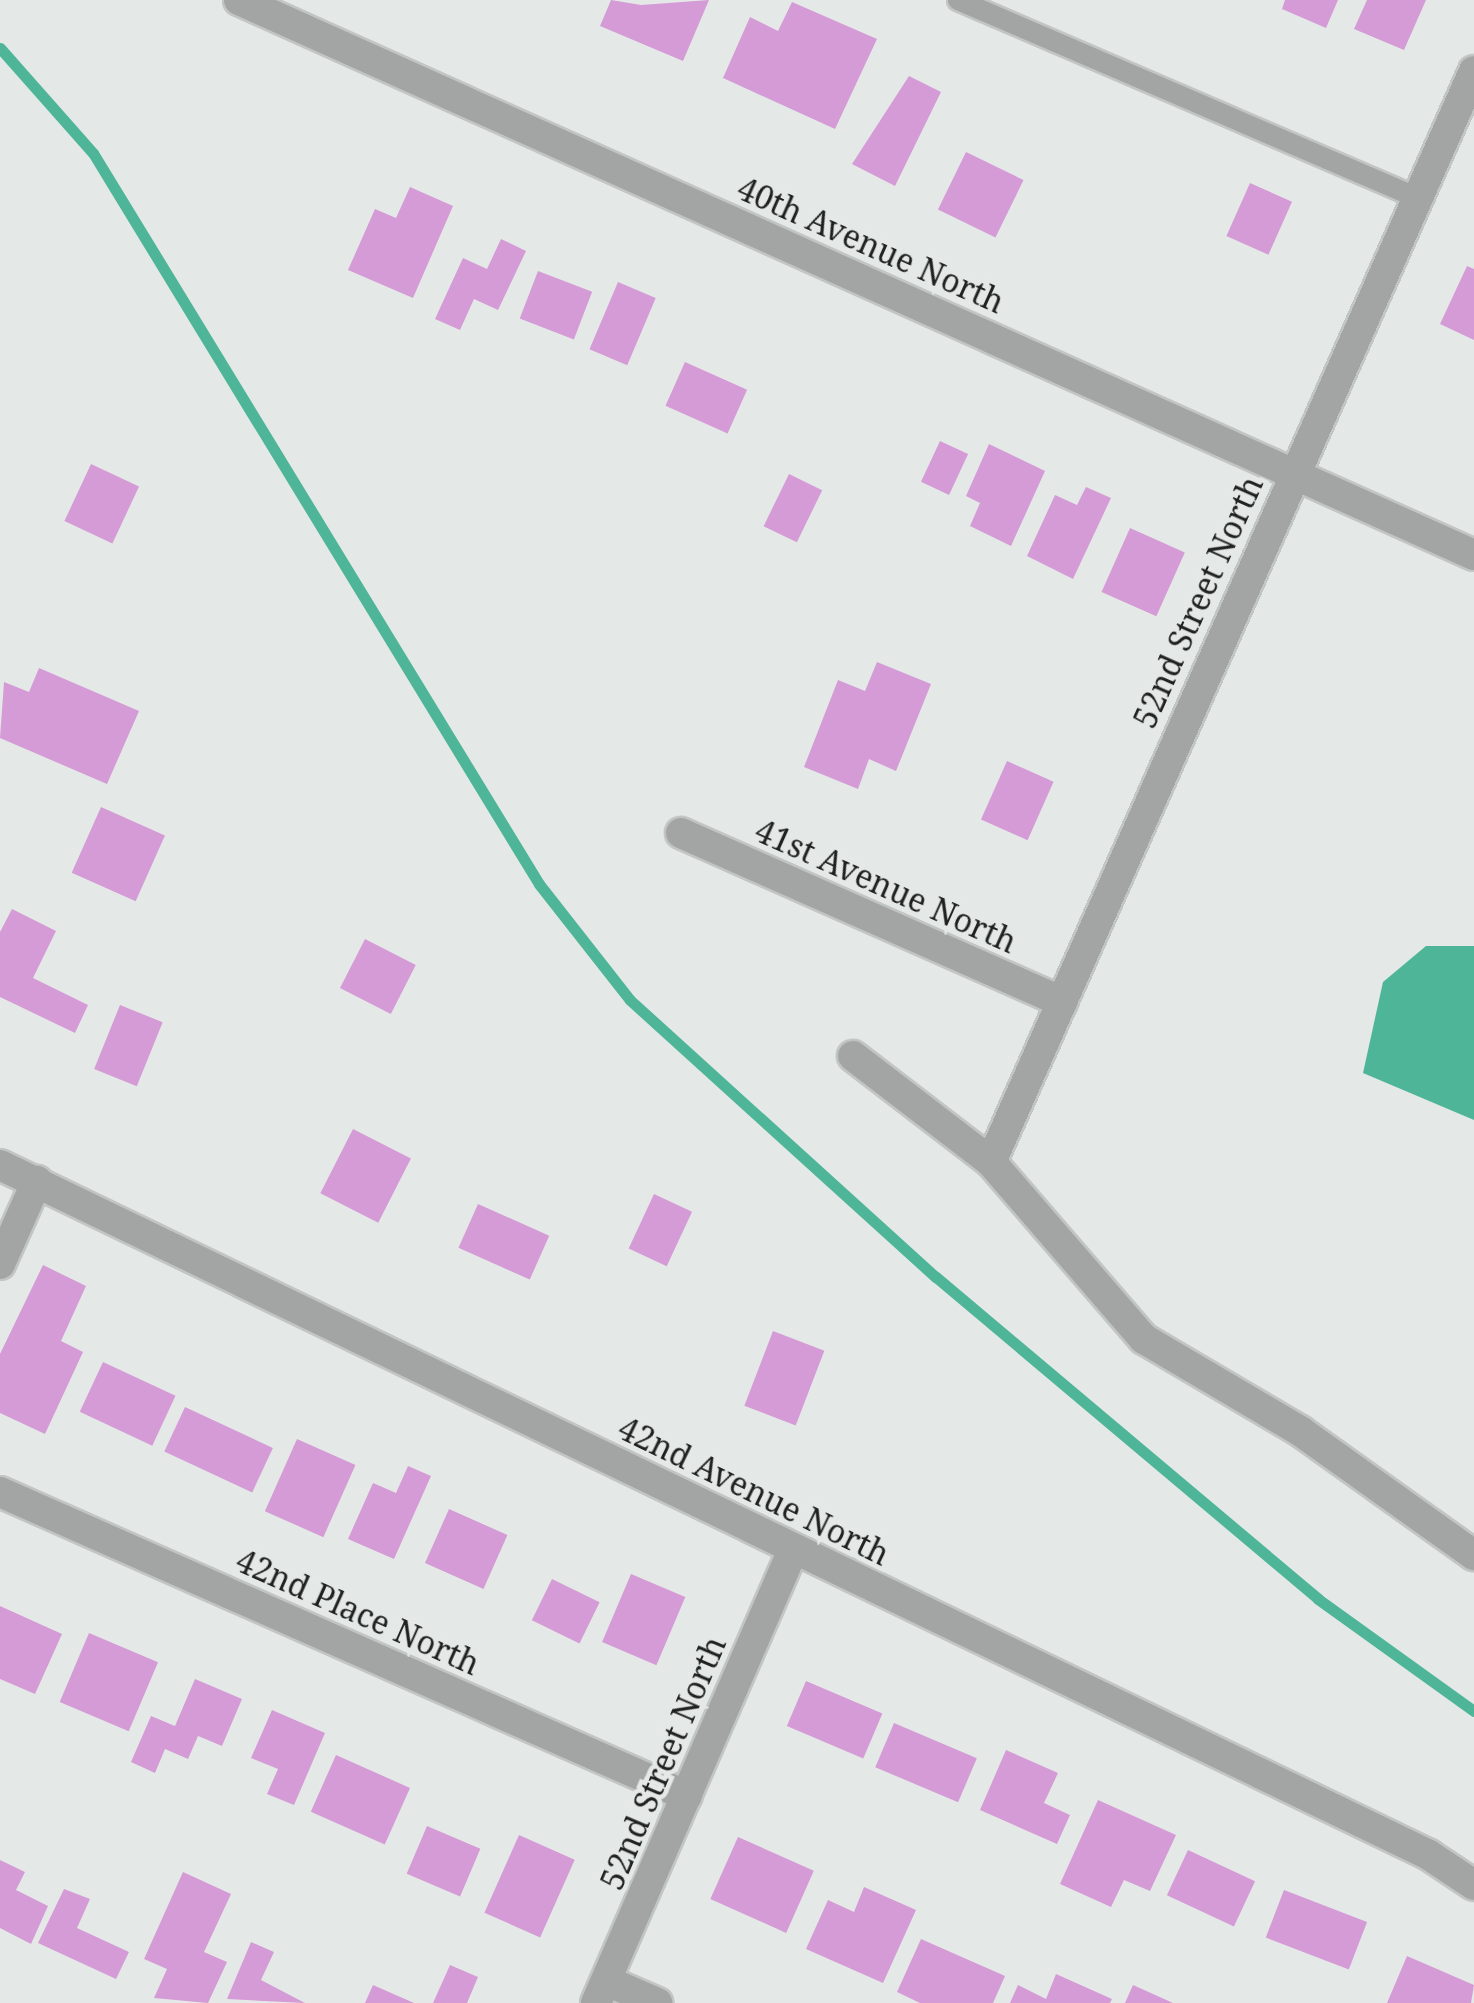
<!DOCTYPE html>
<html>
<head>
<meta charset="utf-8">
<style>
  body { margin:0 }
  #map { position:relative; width:1474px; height:2003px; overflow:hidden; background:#e4e9e7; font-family:"Noto Serif",serif }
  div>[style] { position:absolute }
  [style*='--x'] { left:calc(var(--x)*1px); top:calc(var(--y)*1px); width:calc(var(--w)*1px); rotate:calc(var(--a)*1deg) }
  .water>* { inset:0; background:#4fb598 }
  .stream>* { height:11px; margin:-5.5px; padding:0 5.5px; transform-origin:5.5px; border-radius:5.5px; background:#4fb598 }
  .building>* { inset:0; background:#d59bd6; transform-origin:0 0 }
  .roads { filter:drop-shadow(2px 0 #c1c5c3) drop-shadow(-2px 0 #c1c5c3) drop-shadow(0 2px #c1c5c3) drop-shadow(0 -2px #c1c5c3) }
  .service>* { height:20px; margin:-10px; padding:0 10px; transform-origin:10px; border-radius:10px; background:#a3a4a4 }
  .minor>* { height:30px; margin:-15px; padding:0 15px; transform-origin:15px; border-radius:15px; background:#a3a4a4 }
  span { translate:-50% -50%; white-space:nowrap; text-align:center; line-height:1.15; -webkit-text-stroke:9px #e4e9e7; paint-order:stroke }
  .street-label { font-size:32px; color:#1f2120 }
</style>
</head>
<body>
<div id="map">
  <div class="water">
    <i style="clip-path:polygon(1426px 946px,1474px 946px,1474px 1120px,1363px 1073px,1383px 982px)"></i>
  </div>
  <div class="stream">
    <i style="--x:0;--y:48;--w:140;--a:48.5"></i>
    <i style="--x:93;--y:153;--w:856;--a:58.61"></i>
    <i style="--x:539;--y:884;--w:147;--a:51.9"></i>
    <i style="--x:630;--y:1000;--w:413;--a:42.2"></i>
    <i style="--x:936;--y:1277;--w:500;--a:40.1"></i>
    <i style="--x:1318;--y:1599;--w:192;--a:35.7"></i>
  </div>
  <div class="building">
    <i style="clip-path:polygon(611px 0,641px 5px,709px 0,683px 61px,600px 26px)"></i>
    <i style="clip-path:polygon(1285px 0,1338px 0,1326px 28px,1282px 9px)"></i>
    <i style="clip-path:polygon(1367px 0,1426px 0,1404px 50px,1354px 29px)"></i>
    <i style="clip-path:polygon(792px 2px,877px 39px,835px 129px,723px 78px,750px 17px,778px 31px)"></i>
    <i style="clip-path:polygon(909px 76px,941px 92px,895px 186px,852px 164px)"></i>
    <i style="left:966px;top:152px;width:64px;height:64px;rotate:26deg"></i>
    <i style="left:1250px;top:183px;width:46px;height:58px;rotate:24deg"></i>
    <i style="clip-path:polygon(410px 187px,453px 206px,413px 298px,348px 270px,375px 209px,396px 218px)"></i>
    <i style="clip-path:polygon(501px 239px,526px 251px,498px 310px,474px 299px,460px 330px,435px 319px,463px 258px,487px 269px)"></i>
    <i style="clip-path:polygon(1467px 266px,1474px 269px,1474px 340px,1440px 324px)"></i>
    <i style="left:538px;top:271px;width:58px;height:51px;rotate:21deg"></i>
    <i style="left:618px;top:282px;width:41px;height:73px;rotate:23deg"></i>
    <i style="left:685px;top:362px;width:68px;height:48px;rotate:24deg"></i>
    <i style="left:940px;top:441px;width:31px;height:45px;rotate:25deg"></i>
    <i style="clip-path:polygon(989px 444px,1045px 471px,1011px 546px,970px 526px,980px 503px,966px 496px)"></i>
    <i style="left:91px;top:464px;width:53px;height:63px;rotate:25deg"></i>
    <i style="left:789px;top:474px;width:37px;height:58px;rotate:26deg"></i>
    <i style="clip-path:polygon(1086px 487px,1111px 498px,1073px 579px,1027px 556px,1055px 495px,1077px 505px)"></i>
    <i style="left:1130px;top:528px;width:60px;height:70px;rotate:24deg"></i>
    <i style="clip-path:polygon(877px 662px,931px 684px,896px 771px,869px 759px,858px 789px,804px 767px,838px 680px,865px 691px)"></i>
    <i style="clip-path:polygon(39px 668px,139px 711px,107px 784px,0 738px,4px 682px,29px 692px)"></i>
    <i style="left:1007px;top:761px;width:51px;height:64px;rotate:24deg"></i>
    <i style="left:101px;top:807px;width:70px;height:72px;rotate:24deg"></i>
    <i style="clip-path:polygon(12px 909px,56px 931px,33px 978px,88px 1005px,75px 1033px,0 997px,0 932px)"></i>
    <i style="left:365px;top:939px;width:57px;height:55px;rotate:27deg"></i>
    <i style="left:120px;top:1005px;width:46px;height:69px;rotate:22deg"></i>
    <i style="left:353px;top:1129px;width:65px;height:72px;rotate:27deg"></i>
    <i style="left:654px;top:1194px;width:42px;height:60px;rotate:25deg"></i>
    <i style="left:478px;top:1204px;width:78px;height:48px;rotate:24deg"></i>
    <i style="clip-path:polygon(43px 1265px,86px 1286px,61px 1341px,83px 1352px,45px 1434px,0 1413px,0 1354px)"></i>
    <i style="left:773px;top:1331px;width:55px;height:80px;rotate:21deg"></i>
    <i style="left:103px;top:1362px;width:80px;height:55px;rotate:25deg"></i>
    <i style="left:185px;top:1407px;width:97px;height:49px;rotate:25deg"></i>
    <i style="left:297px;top:1439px;width:64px;height:79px;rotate:24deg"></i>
    <i style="clip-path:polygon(408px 1466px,431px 1476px,394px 1559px,348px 1539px,373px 1483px,396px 1493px)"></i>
    <i style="left:449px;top:1509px;width:64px;height:59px;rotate:24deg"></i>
    <i style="left:631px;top:1574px;width:59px;height:74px;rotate:23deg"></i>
    <i style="left:552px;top:1579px;width:53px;height:46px;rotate:26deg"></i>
    <i style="clip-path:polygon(0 1606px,62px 1634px,35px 1694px,0 1679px)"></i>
    <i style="left:89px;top:1633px;width:75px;height:75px;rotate:23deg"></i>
    <i style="clip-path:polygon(195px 1679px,242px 1699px,222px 1746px,198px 1736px,188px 1759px,165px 1749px,155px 1773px,131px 1762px,151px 1716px,175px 1726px)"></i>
    <i style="left:806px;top:1681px;width:83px;height:49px;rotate:23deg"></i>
    <i style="clip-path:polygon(272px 1710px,325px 1733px,294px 1805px,267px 1794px,278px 1769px,251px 1758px)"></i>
    <i style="left:894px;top:1723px;width:90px;height:48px;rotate:23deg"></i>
    <i style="clip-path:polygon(1006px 1750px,1058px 1773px,1044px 1803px,1070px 1815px,1057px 1844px,980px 1810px)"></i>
    <i style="left:336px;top:1755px;width:81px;height:62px;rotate:24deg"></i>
    <i style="clip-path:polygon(1098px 1800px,1176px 1835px,1150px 1891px,1124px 1880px,1111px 1907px,1060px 1884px)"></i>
    <i style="left:427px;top:1826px;width:58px;height:52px;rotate:23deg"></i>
    <i style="left:519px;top:1835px;width:61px;height:85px;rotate:24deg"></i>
    <i style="left:738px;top:1837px;width:83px;height:68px;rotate:24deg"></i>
    <i style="left:1188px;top:1850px;width:74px;height:50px;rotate:25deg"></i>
    <i style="clip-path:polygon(0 1860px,25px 1872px,16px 1890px,48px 1906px,31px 1944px,0 1928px)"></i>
    <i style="clip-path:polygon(183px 1872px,231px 1894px,204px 1952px,227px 1962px,208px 2003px,154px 1998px,167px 1969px,144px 1959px)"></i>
    <i style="clip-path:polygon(864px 1887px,916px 1910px,883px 1983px,806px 1949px,828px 1900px,854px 1912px)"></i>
    <i style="clip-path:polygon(64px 1889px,90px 1899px,77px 1928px,129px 1952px,116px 1979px,38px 1943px)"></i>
    <i style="left:1284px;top:1890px;width:89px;height:51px;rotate:21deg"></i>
    <i style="clip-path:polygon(921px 1939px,1005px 1976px,993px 2003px,920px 2003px,897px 1992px)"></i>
    <i style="clip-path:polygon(251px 1942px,274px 1952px,261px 1980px,305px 2003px,227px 1999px)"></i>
    <i style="clip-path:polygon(1407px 1956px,1474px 1985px,1471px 2003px,1387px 2003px)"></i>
    <i style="clip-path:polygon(450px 1965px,478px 1977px,467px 2003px,433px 2003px)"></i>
    <i style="clip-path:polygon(1056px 1974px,1112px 1999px,1110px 2003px,1010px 2003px,1018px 1985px,1046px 1999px)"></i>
    <i style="clip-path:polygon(373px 1985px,414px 2003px,365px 2003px)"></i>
    <i style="clip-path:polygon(1133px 1985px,1173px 2003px,1125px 2003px)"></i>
  </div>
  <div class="roads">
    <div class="service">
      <i style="--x:958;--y:0;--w:500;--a:23.3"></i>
    </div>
    <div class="minor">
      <i style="--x:239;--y:0;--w:1354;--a:24.2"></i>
      <i style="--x:681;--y:833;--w:417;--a:23.9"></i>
      <i style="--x:853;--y:1056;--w:174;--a:37.5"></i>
      <i style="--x:991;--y:1162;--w:234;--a:49.2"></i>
      <i style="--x:1144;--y:1339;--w:181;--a:30.5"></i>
      <i style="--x:1300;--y:1431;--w:214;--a:35.5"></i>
      <i style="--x:991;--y:1162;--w:1193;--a:-66.12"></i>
      <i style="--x:0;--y:1165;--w:1587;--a:25.77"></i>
      <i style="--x:1429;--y:1855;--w:54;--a:33.7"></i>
      <i style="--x:0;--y:1264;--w:91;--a:-66"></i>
      <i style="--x:0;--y:1492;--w:751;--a:23.87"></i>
      <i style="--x:607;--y:1981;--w:55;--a:23.7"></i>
      <i style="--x:596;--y:2003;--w:494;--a:-66.5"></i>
    </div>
  </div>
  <div class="street-label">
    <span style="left:871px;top:245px;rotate:24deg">40th Avenue North</span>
    <span style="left:1198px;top:602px;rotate:-66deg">52nd Street North</span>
    <span style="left:886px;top:886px;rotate:24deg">41st Avenue North</span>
    <span style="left:754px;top:1491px;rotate:26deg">42nd Avenue North</span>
    <span style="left:358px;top:1612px;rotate:24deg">42nd Place North</span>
    <span style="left:663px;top:1763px;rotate:-67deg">52nd Street North</span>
  </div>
</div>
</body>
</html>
